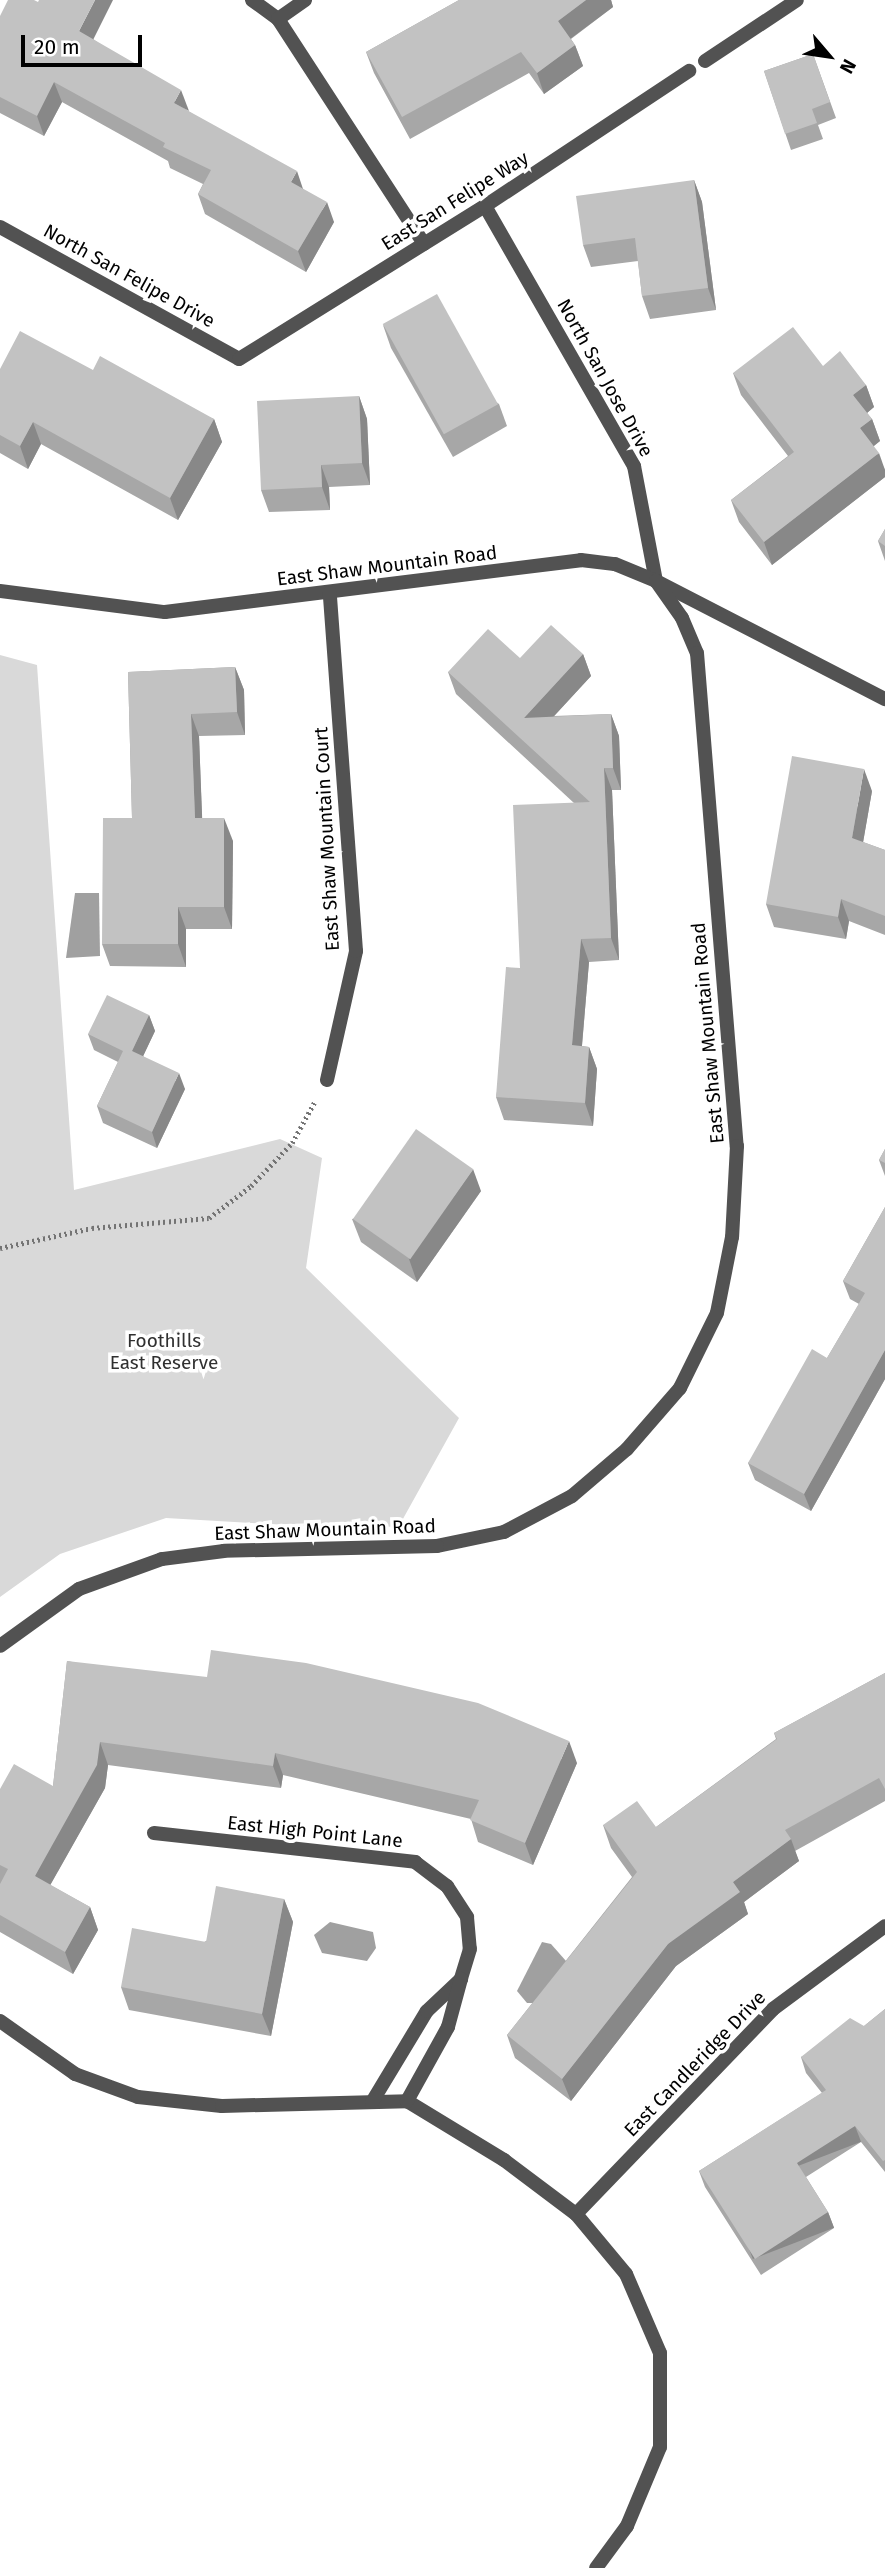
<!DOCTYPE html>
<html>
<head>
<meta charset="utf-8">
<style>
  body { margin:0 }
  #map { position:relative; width:885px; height:2568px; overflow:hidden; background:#fff; font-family:"Fira Sans",sans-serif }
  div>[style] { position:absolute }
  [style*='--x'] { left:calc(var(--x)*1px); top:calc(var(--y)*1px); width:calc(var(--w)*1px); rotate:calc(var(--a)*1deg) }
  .green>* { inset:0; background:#d9d9d9 }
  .water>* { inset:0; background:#a0a0a0 }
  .path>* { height:4.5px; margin-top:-2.25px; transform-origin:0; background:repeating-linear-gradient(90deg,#747474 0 2px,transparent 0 5.5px) }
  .street>* { height:14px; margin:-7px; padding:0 7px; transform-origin:7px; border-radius:7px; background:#525252 }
  .wall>* { inset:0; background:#a7a7a7 }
  .shaded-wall>* { inset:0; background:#888; transform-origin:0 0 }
  .building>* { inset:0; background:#c2c2c2; transform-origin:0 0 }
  span { translate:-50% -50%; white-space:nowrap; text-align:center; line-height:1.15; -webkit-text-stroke:7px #fff; paint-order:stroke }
  .street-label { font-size:19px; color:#000 }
  .park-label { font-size:19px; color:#303030 }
  .north { position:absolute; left:794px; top:21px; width:70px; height:70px; -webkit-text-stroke:5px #fff; paint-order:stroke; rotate:119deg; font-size:19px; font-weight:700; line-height:28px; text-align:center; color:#000 }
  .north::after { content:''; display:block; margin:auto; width:24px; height:32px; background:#000; clip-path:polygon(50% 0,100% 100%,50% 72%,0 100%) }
  .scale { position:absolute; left:21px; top:35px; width:121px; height:32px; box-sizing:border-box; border:4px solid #000; border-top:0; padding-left:9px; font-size:21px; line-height:24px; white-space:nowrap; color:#000; -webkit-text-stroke:5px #fff; paint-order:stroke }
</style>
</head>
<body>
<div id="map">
  <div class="green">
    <i style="clip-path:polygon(0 655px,37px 665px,74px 1190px,280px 1139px,322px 1158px,306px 1268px,459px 1418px,399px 1526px,358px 1529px,166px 1518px,60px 1554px,0 1597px)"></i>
  </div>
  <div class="water">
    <i style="clip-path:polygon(75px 893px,99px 893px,100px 956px,66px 958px)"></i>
    <i style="clip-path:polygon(330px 1922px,373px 1932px,376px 1948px,367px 1961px,322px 1953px,314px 1935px)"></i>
    <i style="clip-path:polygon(542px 1942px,551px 1944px,566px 1961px,565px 1968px,542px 2003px,527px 2003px,517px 1991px)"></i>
  </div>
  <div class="path">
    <i style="--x:0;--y:1248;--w:94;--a:-12.3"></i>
    <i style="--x:92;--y:1228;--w:117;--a:-4.9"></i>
    <i style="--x:209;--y:1218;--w:53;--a:-37.3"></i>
    <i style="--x:251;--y:1186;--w:59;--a:-46.4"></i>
    <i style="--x:292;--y:1143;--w:46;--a:-61.2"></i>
  </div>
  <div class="street">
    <i style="--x:252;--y:0;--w:32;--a:36"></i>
    <i style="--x:278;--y:19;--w:268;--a:57"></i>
    <i style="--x:278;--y:19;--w:33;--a:-35"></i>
    <i style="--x:705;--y:61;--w:110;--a:-33.5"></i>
    <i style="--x:485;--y:206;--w:300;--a:60.2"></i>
    <i style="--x:634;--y:466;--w:117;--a:79.2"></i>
    <i style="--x:656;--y:581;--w:258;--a:27.3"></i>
    <i style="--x:0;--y:227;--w:273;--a:28.9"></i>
    <i style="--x:239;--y:359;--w:290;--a:-31.9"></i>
    <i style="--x:485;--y:206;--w:245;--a:-33.5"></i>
    <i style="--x:0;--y:591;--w:166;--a:7.3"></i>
    <i style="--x:165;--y:612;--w:419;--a:-7.1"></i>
    <i style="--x:581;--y:560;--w:34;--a:7"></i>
    <i style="--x:615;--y:564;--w:44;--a:22.5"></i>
    <i style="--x:656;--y:581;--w:45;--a:54.9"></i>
    <i style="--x:682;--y:618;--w:38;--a:67"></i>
    <i style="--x:697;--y:653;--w:495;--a:85.4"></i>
    <i style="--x:737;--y:1146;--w:91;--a:93.1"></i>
    <i style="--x:732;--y:1237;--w:77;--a:101.2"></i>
    <i style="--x:717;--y:1313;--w:84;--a:116.3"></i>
    <i style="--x:680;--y:1388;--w:81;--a:131"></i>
    <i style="--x:627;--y:1449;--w:72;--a:139.5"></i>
    <i style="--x:572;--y:1496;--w:77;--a:152.1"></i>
    <i style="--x:504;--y:1532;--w:68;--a:168.2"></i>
    <i style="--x:437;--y:1546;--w:213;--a:178.7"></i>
    <i style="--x:224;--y:1551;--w:63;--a:172.6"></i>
    <i style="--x:162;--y:1559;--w:88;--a:160.1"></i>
    <i style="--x:79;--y:1589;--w:97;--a:144.2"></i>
    <i style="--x:327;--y:1080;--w:132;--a:-77.3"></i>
    <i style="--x:356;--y:951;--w:359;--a:-94.2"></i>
    <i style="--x:154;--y:1833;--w:263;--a:6.3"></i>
    <i style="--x:415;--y:1862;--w:40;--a:37"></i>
    <i style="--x:447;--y:1886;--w:37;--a:57"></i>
    <i style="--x:467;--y:1917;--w:32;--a:85"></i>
    <i style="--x:470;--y:1949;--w:31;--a:107"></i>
    <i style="--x:0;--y:2021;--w:92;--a:35.2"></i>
    <i style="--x:75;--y:2074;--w:67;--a:20.1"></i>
    <i style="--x:138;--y:2097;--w:84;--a:6.1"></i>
    <i style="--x:222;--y:2106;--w:185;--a:-1.5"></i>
    <i style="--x:407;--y:2101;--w:114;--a:31.3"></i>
    <i style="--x:504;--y:2160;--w:90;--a:36.9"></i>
    <i style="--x:576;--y:2214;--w:78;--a:50.2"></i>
    <i style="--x:626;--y:2274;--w:86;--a:66.7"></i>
    <i style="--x:660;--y:2353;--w:94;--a:90"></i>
    <i style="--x:660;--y:2447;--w:86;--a:112.7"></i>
    <i style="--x:627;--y:2526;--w:52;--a:126.4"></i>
    <i style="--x:372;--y:2102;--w:106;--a:-58.9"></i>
    <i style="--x:427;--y:2011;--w:47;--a:-43.3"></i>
    <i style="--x:461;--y:1979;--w:50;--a:105.2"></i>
    <i style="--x:448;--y:2027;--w:85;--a:119"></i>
    <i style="--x:576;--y:2214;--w:284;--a:-46.1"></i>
    <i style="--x:773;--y:2009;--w:139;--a:-36.5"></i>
  </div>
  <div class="wall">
    <i style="clip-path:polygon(459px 0,611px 0,613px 7px,571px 39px,575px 45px,583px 66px,544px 94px,529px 73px,410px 139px,374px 73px,366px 52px)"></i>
    <i style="clip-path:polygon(0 16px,93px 39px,188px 111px,303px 189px,334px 222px,306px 272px,205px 214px,198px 194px,203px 184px,170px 168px,168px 161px,62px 102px,44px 136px,0 113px)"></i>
    <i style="clip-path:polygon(813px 54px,836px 118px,818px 125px,823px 139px,791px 150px,764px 71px)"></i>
    <i style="clip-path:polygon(694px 180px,702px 202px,716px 310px,650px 319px,642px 296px,638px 261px,591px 267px,583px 245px)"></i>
    <i style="clip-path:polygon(383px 325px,499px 404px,507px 426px,453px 457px,391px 348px)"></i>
    <i style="clip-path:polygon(823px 366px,866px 385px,874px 407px,867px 413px,872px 419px,880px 441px,873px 446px,885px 470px,885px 477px,772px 565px,739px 522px,731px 500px,788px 456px,741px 395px,733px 373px)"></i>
    <i style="clip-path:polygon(0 369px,93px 370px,214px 419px,222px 442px,178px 520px,41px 444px,28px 469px,0 453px)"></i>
    <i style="clip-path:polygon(359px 396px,367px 419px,370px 485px,329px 487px,330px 510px,269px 512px,261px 490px)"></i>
    <i style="clip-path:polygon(885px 529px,885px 561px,878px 541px)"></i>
    <i style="clip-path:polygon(583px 654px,591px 676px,554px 716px,611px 714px,619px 736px,621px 790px,612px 790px,619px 960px,589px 962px,582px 1046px,589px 1047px,597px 1069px,593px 1126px,504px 1120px,496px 1097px,520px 968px,574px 803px,456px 694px,448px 672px,520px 658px)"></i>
    <i style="clip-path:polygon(235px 667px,244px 690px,245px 735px,199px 736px,202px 818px,233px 841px,232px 929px,186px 929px,186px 967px,110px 966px,102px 944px,132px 818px,128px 672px)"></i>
    <i style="clip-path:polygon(872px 791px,863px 842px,885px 850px,885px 935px,849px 921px,846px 939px,774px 927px,766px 904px)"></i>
    <i style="clip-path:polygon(149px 1015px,155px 1031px,143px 1056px,185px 1089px,157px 1148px,103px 1123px,97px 1106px,118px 1062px,94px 1050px,88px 1034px)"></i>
    <i style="clip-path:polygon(885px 1149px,885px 1176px,879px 1160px)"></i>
    <i style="clip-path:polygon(481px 1191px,417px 1282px,361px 1242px,352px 1219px)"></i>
    <i style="clip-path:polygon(885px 1207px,885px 1379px,811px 1511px,755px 1480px,748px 1463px,827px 1358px,859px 1304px,850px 1299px,843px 1281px)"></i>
    <i style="clip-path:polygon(67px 1661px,577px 1763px,533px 1865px,478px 1842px,471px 1819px,283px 1775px,281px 1788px,108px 1765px,105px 1788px,50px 1885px,90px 1907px,98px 1930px,73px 1974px,0 1932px,0 1789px,53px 1786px)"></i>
    <i style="clip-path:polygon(885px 1673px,885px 1801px,795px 1851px,799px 1861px,744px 1902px,748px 1914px,676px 1966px,571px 2101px,515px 2058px,507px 2035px,632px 1877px,611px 1848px,603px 1825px,656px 1827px,776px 1739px,774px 1733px)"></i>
    <i style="clip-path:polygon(284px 1899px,293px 1922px,271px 2036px,129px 2010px,121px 1987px)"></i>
    <i style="clip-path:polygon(885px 2009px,885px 2172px,861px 2142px,806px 2177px,828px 2212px,834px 2228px,761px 2275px,705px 2187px,699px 2171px,822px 2093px,806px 2073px,801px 2057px,864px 2026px)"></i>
  </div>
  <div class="shaded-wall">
    <i style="clip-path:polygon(95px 0,113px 0,87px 52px,79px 31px)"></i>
    <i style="clip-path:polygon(586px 0,611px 0,613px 7px,566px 42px,558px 21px)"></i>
    <i style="clip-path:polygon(575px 45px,583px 66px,544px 94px,537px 73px)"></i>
    <i style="clip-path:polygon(54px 82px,62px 102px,44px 136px,37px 116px)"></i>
    <i style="clip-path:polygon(181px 90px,189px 111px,174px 103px)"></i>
    <i style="clip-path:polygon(297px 171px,304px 192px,291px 182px)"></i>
    <i style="clip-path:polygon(694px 180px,702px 202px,716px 310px,708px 288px)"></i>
    <i style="clip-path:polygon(327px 202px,334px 222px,306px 272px,298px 251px)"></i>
    <i style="clip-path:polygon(866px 385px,874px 407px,861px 418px,853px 395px)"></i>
    <i style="clip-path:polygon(359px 396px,367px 419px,370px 485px,362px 463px)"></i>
    <i style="clip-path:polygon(214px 419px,222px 442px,178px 520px,170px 498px)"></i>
    <i style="clip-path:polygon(872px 419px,880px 441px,868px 451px,860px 428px)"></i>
    <i style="clip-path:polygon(33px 422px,41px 444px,28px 469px,20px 446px)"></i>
    <i style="clip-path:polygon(879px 453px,885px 470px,885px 477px,772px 565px,764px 542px)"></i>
    <i style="clip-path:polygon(321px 465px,329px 487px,330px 510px,322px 487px)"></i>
    <i style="clip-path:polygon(583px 654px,591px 676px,532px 740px,524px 718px)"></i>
    <i style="clip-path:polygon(235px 667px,244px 690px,245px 735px,237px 712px)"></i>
    <i style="clip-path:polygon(191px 714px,199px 736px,203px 840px,195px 818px)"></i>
    <i style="clip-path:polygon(611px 714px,619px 736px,621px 790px,613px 768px)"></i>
    <i style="clip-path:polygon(604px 768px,612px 790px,619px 960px,611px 938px)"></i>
    <i style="clip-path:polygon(864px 769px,872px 791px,860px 860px,852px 838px)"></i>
    <i style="clip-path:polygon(224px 818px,233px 841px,232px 929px,224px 907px)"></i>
    <i style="clip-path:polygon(841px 899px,849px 921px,846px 939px,838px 917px)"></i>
    <i style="clip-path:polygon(178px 907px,186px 929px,186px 967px,178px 944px)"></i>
    <i style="clip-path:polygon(581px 939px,589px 962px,580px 1068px,572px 1045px)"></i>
    <i style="clip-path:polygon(149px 1015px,155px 1031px,138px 1067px,132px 1051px)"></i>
    <i style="clip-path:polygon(589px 1047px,597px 1069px,593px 1126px,585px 1103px)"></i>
    <i style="clip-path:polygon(179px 1073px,185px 1089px,157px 1148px,152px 1132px)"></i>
    <i style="clip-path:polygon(473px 1169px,481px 1191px,417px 1282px,409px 1259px)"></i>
    <i style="clip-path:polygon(885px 1350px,885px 1379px,811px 1511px,804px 1494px)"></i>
    <i style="clip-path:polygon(569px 1741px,577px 1763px,533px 1865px,525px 1843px)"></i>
    <i style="clip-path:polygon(100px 1742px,108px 1765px,105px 1788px,43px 1898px,35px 1876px)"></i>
    <i style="clip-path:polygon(275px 1753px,283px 1775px,281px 1788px,273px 1766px)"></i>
    <i style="clip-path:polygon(791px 1839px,799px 1861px,744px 1902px,748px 1914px,676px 1966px,571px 2101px,562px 2079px,668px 1944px,733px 1882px)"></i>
    <i style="clip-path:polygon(284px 1899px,293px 1922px,271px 2036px,262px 2014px)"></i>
    <i style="clip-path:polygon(90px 1907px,98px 1930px,73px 1974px,65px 1952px)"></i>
    <i style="left:855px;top:2126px;width:17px;height:69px;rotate:69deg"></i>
    <i style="left:828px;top:2212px;width:17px;height:87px;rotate:69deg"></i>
  </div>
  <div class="building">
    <i style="clip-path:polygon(8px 0,34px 0,38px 2px,39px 0,95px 0,79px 31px,181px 90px,174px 103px,297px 171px,291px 182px,327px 202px,298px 251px,198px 194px,211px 170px,163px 147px,165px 143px,54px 82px,37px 116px,0 97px,0 16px)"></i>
    <i style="clip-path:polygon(459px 0,586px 0,558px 21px,575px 45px,537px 73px,521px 52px,402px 117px,366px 52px)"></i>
    <i style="clip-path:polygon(813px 54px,830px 102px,812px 109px,817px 123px,785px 134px,764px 71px)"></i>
    <i style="clip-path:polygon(694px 180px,708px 288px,642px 296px,635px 238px,583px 245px,576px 196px)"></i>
    <i style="left:437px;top:294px;width:126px;height:62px;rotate:61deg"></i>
    <i style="clip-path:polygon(793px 327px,823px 366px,840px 351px,866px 385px,853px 395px,872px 419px,860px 428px,879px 453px,764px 542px,731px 500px,794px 452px,733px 373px)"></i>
    <i style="clip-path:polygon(20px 331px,93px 370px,100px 356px,214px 419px,170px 498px,33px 422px,20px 446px,0 435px,0 369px)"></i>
    <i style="clip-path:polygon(359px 396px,362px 463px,321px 465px,322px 487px,261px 490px,257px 401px)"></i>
    <i style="clip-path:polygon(885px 529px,885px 546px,878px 541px)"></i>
    <i style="clip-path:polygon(551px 625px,583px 654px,524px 718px,611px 714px,613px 768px,604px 768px,611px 938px,581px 939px,572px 1045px,589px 1047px,585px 1103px,496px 1097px,506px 967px,520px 968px,513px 805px,590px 802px,448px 672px,488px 629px,520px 658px)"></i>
    <i style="clip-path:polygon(235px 667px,237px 712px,191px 714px,195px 818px,224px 818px,224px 907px,178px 907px,178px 944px,102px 944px,103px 818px,132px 818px,128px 672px)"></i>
    <i style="clip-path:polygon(792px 756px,864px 769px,852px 838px,885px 850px,885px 916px,841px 899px,838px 917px,766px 904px)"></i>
    <i style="clip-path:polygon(107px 995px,149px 1015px,132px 1051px,179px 1073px,152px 1132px,97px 1106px,123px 1051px,88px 1034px)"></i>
    <i style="left:416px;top:1129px;width:70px;height:110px;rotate:35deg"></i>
    <i style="clip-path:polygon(885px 1149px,885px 1163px,879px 1160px)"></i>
    <i style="clip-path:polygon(885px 1207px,885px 1350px,804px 1494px,748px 1463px,812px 1349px,827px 1358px,865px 1293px,843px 1281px)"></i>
    <i style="clip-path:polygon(211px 1650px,306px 1663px,478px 1703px,569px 1741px,525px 1843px,470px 1820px,479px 1800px,275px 1753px,273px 1766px,100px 1742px,97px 1765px,35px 1876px,90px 1907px,65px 1952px,0 1915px,0 1884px,8px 1869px,0 1865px,0 1789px,14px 1764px,53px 1786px,67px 1661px,207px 1677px)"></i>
    <i style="clip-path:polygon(885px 1673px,885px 1789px,879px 1778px,785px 1830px,791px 1839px,733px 1882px,740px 1892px,668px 1944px,562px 2079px,507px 2035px,637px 1872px,603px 1825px,637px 1801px,656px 1827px,777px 1739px,774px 1733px)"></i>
    <i style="clip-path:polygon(216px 1886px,284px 1899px,262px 2014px,121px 1987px,132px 1928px,206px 1942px)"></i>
    <i style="clip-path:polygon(885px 2009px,885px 2160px,883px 2161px,855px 2126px,797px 2163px,828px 2212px,755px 2259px,699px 2171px,826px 2090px,801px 2057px,850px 2018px,864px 2026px)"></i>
  </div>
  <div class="street-label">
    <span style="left:455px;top:201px;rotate:-32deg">East San Felipe Way</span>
    <span style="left:129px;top:276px;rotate:29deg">North San Felipe Drive</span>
    <span style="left:605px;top:378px;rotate:61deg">North San Jose Drive</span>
    <span style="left:387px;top:566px;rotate:-7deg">East Shaw Mountain Road</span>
    <span style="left:327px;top:839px;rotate:-93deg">East Shaw Mountain Court</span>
    <span style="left:708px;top:1033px;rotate:-95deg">East Shaw Mountain Road</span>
    <span style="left:325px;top:1530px;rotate:-2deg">East Shaw Mountain Road</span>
    <span style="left:315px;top:1832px;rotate:6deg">East High Point Lane</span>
    <span style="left:695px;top:2064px;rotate:-46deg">East Candleridge Drive</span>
  </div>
  <div class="park-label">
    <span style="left:164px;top:1352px">Foothills<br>East Reserve</span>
  </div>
  <div class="north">N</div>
  <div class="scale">20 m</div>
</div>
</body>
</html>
